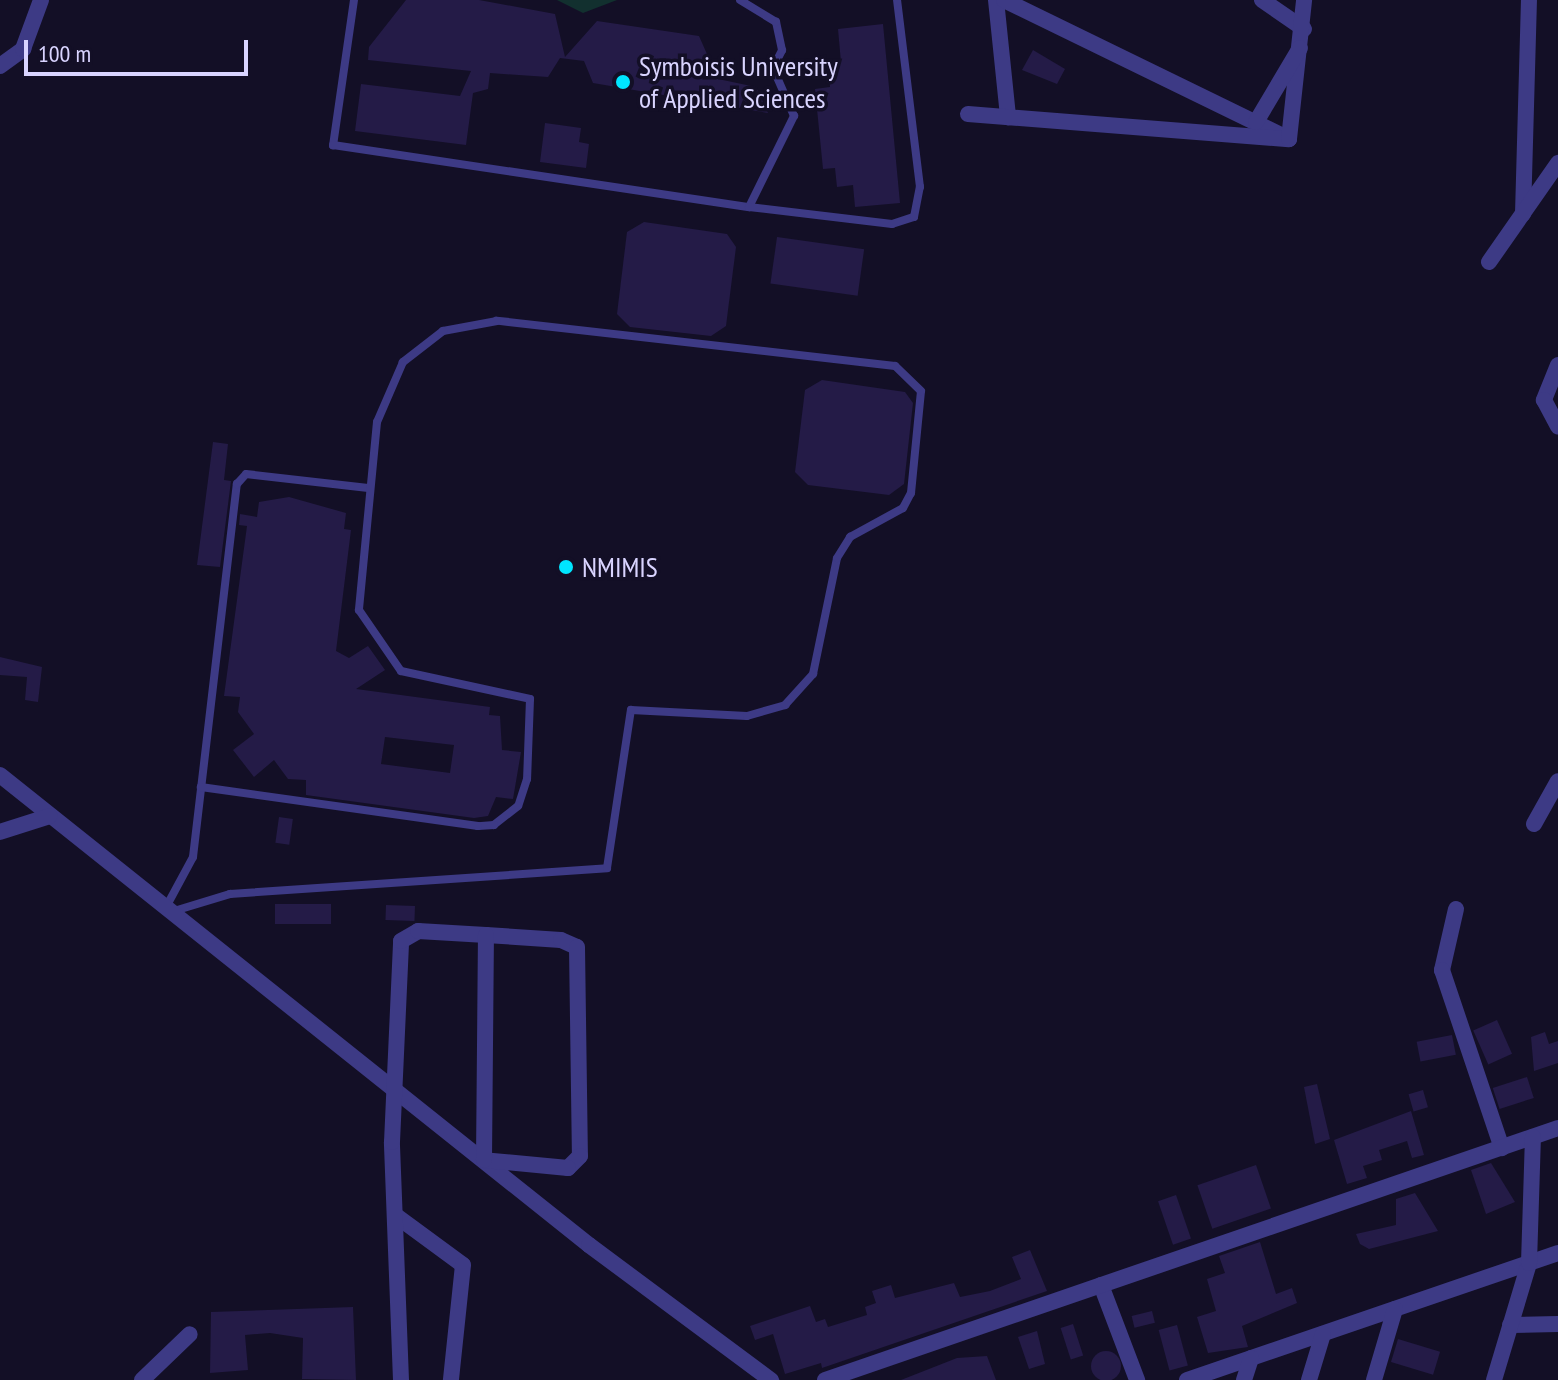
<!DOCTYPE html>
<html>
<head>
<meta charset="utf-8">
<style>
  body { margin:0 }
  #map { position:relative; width:1558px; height:1380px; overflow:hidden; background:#130f26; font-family:"PT Sans Narrow",sans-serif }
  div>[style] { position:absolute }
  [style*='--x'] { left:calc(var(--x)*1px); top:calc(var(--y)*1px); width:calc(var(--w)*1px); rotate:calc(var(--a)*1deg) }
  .green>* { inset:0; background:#12302f }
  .building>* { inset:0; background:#241b47; transform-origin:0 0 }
  .round { border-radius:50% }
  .lane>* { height:8px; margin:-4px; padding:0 4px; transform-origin:4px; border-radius:4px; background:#3d3a85 }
  .street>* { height:16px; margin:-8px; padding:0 8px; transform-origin:8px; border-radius:8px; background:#3d3a85 }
  .dots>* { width:22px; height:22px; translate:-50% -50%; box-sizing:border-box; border:4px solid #130f26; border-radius:50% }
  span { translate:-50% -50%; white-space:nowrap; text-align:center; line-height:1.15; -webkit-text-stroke:7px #130f26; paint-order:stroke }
  .poi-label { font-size:28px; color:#d9d4ff }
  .left { translate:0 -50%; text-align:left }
  .scale { position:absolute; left:24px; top:40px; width:224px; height:36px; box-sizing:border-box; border:4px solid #d9d4ff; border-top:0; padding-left:10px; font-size:24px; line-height:28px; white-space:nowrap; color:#d9d4ff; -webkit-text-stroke:6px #130f26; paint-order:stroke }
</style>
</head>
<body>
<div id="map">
  <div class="green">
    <i style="clip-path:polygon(557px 0,617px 0,583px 13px)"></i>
  </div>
  <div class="building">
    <i style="clip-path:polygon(406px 0,479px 0,555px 14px,565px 57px,597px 21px,699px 36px,718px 79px,756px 87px,768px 113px,593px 83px,584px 61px,560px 58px,548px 77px,490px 73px,488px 89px,473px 93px,466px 145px,355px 131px,361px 84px,460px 96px,471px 71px,368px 60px,369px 47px)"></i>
    <i style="clip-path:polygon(883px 24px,900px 203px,855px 207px,853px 185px,837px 187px,835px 168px,823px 169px,815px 89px,830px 87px,828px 63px,841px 62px,838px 29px)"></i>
    <i style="clip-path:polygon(1033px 50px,1065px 69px,1057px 84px,1022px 70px)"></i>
    <i style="clip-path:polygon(545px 123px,581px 128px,579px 142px,589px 144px,586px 168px,540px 162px)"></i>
    <i style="clip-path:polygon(644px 222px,727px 234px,736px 247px,726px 326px,711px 336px,630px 327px,617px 314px,627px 232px)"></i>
    <i style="left:777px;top:237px;width:88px;height:47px;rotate:8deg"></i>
    <i style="clip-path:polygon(822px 380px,905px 392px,913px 403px,904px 484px,889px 495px,808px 485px,795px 472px,805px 390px)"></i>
    <i style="clip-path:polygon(213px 442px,228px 444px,224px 480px,231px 481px,220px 567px,197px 565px)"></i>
    <i style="clip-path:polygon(evenodd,289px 497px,346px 513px,344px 529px,351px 530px,336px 651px,349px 658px,368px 646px,385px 670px,356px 689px,490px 707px,489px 715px,500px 716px,502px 750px,521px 752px,513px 799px,496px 797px,488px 816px,474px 818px,306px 795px,306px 780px,288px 779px,274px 760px,254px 777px,233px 750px,254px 734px,238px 712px,240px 697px,224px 696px,247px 526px,239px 525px,240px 514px,257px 517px,259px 502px,289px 497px,385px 737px,454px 745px,450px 773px,381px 764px,385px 737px)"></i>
    <i style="clip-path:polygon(0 657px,42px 667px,38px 702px,25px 700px,27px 677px,0 675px)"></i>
    <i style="left:279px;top:817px;width:14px;height:26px;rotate:8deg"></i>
    <i style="left:331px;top:904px;width:20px;height:56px;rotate:90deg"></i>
    <i style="left:386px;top:905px;width:29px;height:15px;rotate:2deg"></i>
    <i style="left:1497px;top:1020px;width:37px;height:26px;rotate:66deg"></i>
    <i style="clip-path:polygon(1545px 1032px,1549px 1044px,1558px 1041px,1558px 1063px,1534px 1071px,1531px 1037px)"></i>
    <i style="left:1452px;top:1035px;width:20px;height:36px;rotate:79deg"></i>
    <i style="left:1527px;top:1077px;width:22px;height:36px;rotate:72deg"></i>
    <i style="clip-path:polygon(1317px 1084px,1330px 1139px,1315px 1144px,1304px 1087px)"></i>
    <i style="left:1423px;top:1090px;width:18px;height:15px;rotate:74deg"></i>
    <i style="clip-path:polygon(1411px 1111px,1424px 1155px,1412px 1158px,1407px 1141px,1379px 1150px,1382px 1160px,1363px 1166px,1367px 1178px,1347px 1184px,1334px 1140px)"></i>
    <i style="clip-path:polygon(1491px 1163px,1515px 1202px,1486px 1214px,1471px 1170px)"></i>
    <i style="left:1256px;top:1165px;width:46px;height:62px;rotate:71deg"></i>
    <i style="clip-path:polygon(1415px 1193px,1438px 1231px,1369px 1249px,1360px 1244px,1356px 1234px,1396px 1225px,1396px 1199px)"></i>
    <i style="left:1176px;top:1195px;width:46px;height:19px;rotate:71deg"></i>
    <i style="clip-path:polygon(1260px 1242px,1276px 1294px,1292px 1288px,1297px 1303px,1242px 1326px,1248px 1347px,1208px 1353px,1197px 1317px,1216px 1311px,1207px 1279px,1225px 1273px,1219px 1256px)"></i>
    <i style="clip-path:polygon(1030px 1250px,1047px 1291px,822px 1368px,821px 1363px,785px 1374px,773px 1334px,755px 1340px,750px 1326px,810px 1306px,816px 1322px,825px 1319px,828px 1327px,867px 1315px,865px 1307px,876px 1303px,872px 1291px,891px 1285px,895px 1298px,954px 1283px,960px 1297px,990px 1291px,1021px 1279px,1012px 1257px)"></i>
    <i style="clip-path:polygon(353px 1307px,356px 1380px,302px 1379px,303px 1338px,270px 1333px,245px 1335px,248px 1370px,210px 1373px,211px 1312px)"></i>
    <i style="left:1152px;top:1311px;width:12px;height:21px;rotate:76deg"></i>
    <i style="left:1073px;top:1324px;width:33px;height:13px;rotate:72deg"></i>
    <i style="left:1177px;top:1325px;width:42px;height:19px;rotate:75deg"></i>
    <i style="clip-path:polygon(1037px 1331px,1045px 1364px,1029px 1369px,1018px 1337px)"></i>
    <i style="left:1398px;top:1339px;width:44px;height:24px;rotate:17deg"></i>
    <i class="round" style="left:1091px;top:1351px;width:30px;height:30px"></i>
    <i style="clip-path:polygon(987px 1356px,996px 1380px,901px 1380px,957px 1358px)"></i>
  </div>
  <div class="lane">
    <i style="--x:354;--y:0;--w:147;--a:98.2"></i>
    <i style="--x:333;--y:145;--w:421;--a:8.5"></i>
    <i style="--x:749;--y:207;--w:102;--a:-63.7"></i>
    <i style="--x:794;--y:116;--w:52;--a:-113.6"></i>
    <i style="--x:773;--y:68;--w:20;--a:-63"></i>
    <i style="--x:782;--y:50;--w:29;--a:-102"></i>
    <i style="--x:776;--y:22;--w:42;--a:-148.6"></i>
    <i style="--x:749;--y:207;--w:144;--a:6.8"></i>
    <i style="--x:892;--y:224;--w:23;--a:-18"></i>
    <i style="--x:914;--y:217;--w:31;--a:-79"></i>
    <i style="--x:920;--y:187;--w:188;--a:-97"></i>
    <i style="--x:165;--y:909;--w:59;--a:-61.7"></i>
    <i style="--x:193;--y:857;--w:376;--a:-83.3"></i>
    <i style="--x:237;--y:484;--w:13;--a:-48"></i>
    <i style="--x:246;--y:474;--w:123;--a:6.5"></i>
    <i style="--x:174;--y:911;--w:59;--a:-16.9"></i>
    <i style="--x:230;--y:894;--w:378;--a:-3.9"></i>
    <i style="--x:607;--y:868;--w:160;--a:-81.4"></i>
    <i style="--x:631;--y:710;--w:116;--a:3"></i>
    <i style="--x:747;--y:716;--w:40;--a:-16"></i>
    <i style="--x:785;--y:705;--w:42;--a:-47.9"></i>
    <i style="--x:813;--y:674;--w:118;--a:-78.3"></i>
    <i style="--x:837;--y:558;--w:25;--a:-58"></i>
    <i style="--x:850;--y:537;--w:60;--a:-28.7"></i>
    <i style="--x:903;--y:508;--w:17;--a:-62"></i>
    <i style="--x:911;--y:493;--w:102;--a:-84.4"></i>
    <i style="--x:921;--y:391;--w:36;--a:-136"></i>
    <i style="--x:895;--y:366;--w:401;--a:-173.5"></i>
    <i style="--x:497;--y:321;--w:55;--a:169.5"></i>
    <i style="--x:443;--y:331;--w:51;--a:142.2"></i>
    <i style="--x:403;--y:362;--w:65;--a:113.4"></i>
    <i style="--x:377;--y:422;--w:189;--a:95.5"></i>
    <i style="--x:359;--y:610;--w:74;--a:55.5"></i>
    <i style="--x:401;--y:671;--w:132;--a:12.2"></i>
    <i style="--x:530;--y:699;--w:80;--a:92.1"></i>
    <i style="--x:527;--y:779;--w:28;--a:108"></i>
    <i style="--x:518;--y:806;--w:31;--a:142"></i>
    <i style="--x:494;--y:825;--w:16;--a:176"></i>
    <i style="--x:478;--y:826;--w:280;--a:-172"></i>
  </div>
  <div class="street">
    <i style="--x:996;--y:0;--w:118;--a:84.1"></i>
    <i style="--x:1004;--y:0;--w:317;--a:26"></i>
    <i style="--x:1262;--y:0;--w:51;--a:34.6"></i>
    <i style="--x:0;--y:66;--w:29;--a:-36"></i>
    <i style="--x:23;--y:49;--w:52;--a:-69.8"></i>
    <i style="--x:968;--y:114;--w:322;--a:4.5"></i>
    <i style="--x:1289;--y:139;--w:140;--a:-83.8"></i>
    <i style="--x:1256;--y:122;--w:86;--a:-59.3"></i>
    <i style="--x:1523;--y:214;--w:214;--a:-88.4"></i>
    <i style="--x:1489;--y:262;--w:121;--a:-55.1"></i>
    <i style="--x:1558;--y:365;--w:38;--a:112"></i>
    <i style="--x:1544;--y:400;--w:30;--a:62"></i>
    <i style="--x:0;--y:775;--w:754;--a:38.59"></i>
    <i style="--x:589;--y:1245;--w:227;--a:36.6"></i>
    <i style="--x:1534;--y:824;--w:49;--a:-60.8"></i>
    <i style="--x:0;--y:832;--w:52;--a:-17.7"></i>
    <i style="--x:1456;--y:909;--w:63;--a:102.9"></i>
    <i style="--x:1442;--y:970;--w:188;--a:71.4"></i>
    <i style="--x:395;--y:1215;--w:84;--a:36.3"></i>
    <i style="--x:463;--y:1265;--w:116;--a:96"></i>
    <i style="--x:1101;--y:1285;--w:102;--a:69.2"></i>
    <i style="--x:1510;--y:1325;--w:48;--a:-1.2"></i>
    <i style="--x:142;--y:1380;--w:66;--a:-43.8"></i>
    <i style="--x:401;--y:1380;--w:238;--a:-92.2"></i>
    <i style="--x:392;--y:1142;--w:201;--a:-87.4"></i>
    <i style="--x:401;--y:941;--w:20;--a:-30"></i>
    <i style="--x:418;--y:931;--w:68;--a:3.4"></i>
    <i style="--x:486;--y:935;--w:75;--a:3.8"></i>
    <i style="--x:561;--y:940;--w:17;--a:24"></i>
    <i style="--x:577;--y:947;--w:209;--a:89.2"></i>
    <i style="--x:580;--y:1156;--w:17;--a:135"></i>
    <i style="--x:568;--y:1168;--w:84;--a:-174.6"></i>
    <i style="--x:484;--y:1160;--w:225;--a:-89.5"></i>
    <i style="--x:825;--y:1380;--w:775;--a:-18.97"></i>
    <i style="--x:1187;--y:1380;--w:392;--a:-18.9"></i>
    <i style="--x:1244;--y:1380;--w:23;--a:-72"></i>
    <i style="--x:1309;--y:1380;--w:48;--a:-73.1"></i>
    <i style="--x:1374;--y:1380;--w:74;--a:-73.5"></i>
    <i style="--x:1494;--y:1380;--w:122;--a:-73.3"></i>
    <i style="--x:1529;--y:1263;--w:126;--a:-88.2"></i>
  </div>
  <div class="dots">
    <i style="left:623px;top:82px;background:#00e5ff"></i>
    <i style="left:566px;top:567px;background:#00e5ff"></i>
  </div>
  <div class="poi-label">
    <span class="left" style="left:639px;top:82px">Symboisis University<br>of Applied Sciences</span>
    <span class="left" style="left:582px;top:567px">NMIMIS</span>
  </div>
  <div class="scale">100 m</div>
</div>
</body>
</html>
